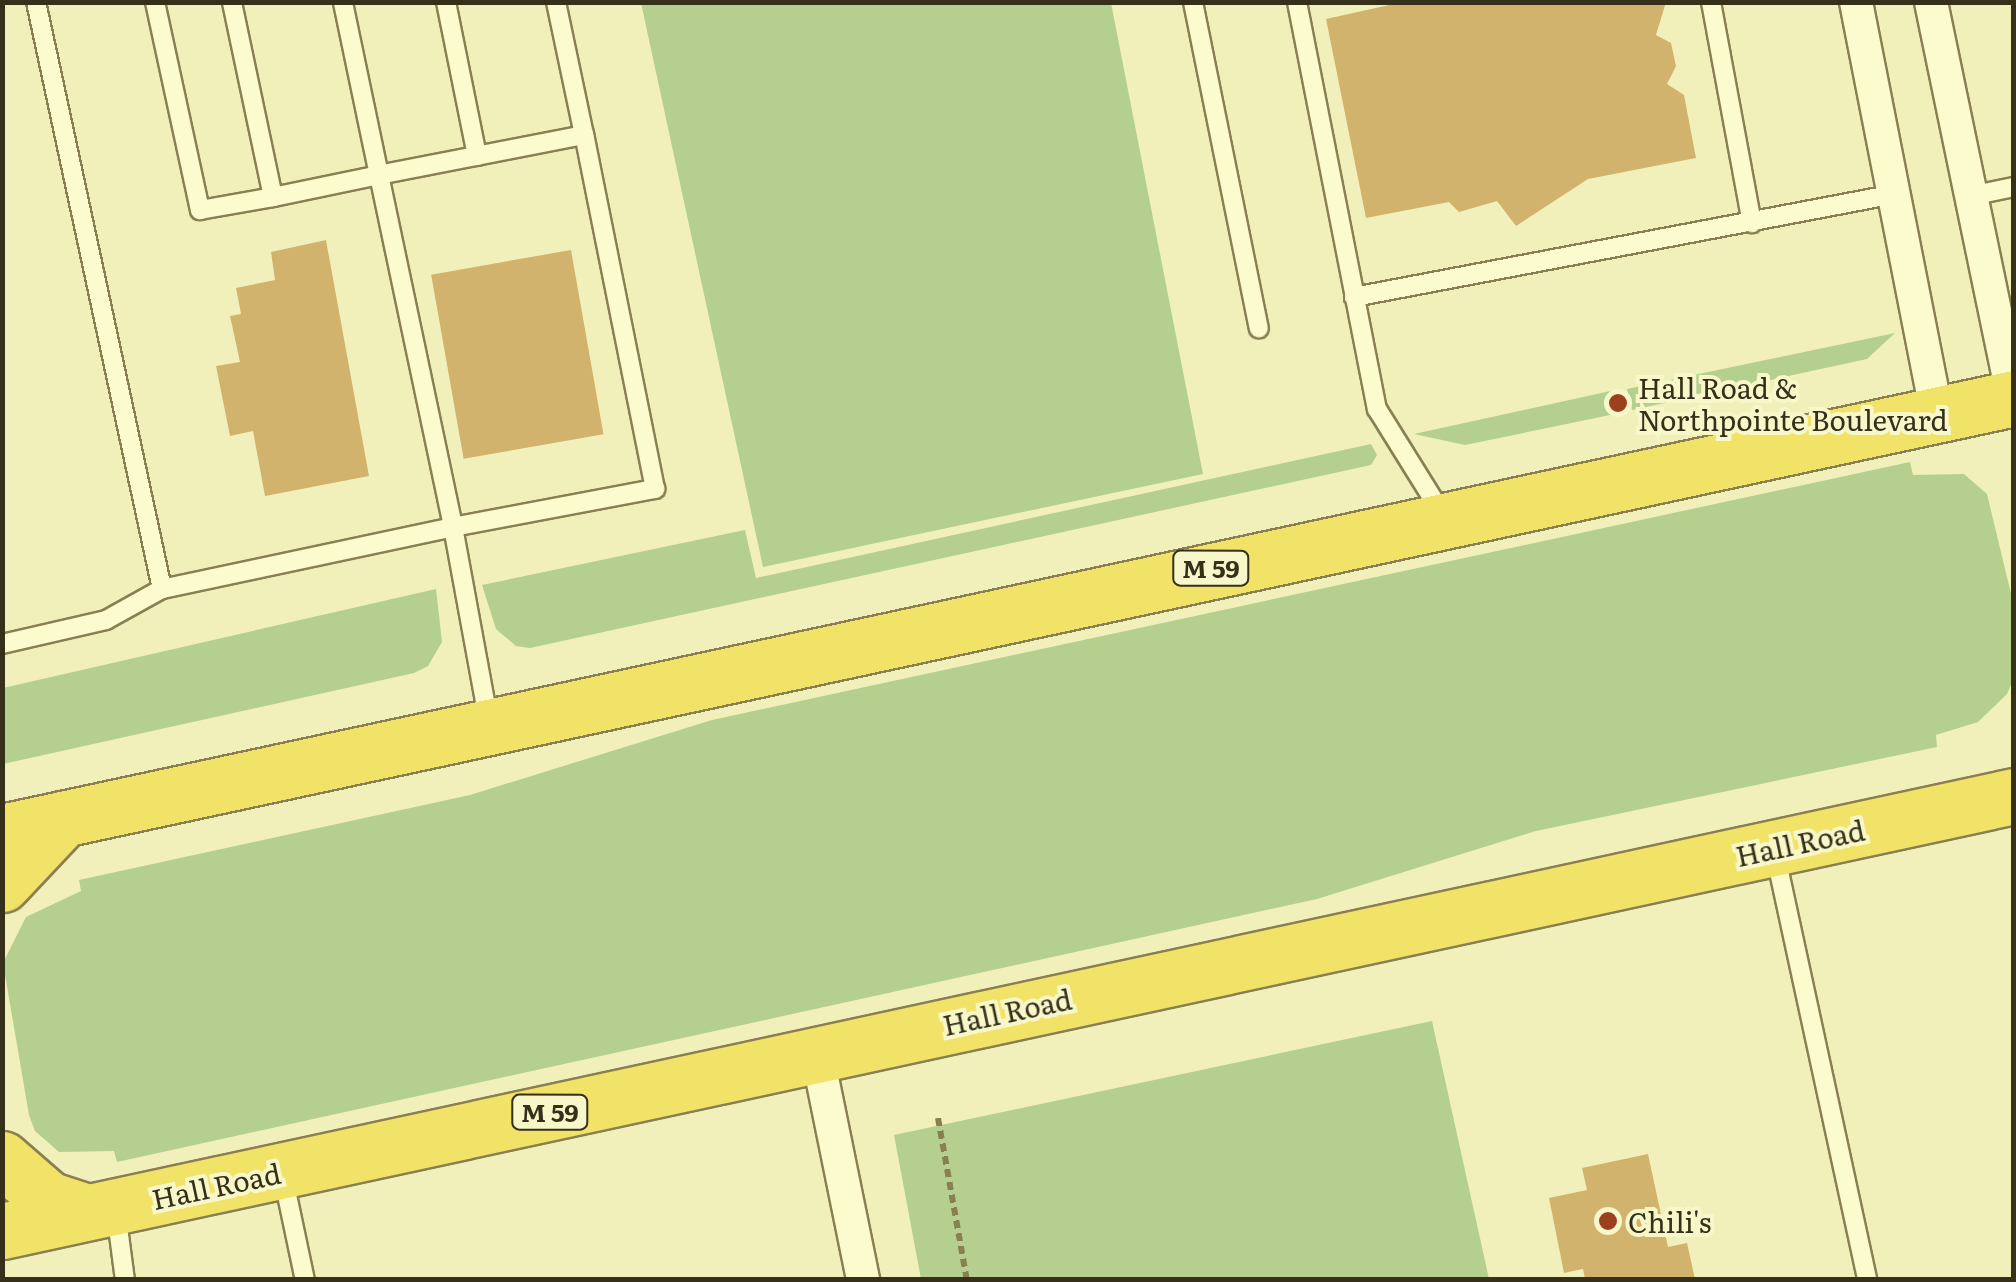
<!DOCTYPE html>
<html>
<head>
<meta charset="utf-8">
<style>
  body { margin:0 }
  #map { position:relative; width:2016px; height:1282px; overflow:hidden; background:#f1f0ba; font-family:Literata,serif }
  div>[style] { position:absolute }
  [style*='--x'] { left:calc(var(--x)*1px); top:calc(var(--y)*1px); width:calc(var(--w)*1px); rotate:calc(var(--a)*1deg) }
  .green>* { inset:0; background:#b5cf8e }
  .building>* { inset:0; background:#d2b36d; transform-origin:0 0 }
  .path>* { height:6px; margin-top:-3px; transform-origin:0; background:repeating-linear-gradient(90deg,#897f53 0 8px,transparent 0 13px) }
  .roads { filter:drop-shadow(2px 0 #897f53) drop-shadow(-2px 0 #897f53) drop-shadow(0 2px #897f53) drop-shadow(0 -2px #897f53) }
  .service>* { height:18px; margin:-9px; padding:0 9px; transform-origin:9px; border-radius:9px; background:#fbfbcd }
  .minor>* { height:32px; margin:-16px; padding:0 16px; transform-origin:16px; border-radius:16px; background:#fbfbcd }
  .trunk>* { height:55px; margin:-27.5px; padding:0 27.5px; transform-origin:27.5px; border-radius:27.5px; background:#f1e268 }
  .dots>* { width:28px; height:28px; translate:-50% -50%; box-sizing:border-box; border:5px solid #f8f7ca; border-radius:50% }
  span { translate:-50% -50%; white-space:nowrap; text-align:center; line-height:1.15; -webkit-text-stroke:8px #f8f7ca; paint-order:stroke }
  .shield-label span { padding:2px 8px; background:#f8f7ca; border:2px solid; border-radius:8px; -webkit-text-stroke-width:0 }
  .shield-label { font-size:25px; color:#36301a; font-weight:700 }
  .poi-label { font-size:28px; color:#36301a }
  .left { translate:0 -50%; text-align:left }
  .street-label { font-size:28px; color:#36301a }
  .frame { position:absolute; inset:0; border:5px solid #36301a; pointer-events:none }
</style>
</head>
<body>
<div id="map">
  <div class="green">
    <i style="clip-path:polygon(641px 3px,1111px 3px,1203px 474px,763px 567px)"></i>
    <i style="clip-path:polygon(1895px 333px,1867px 359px,1632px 410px,1627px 389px)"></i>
    <i style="clip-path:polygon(1615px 390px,1620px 413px,1465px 445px,1414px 434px)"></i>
    <i style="clip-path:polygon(1371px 444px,1377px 455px,1371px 465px,530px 648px,516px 646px,496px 629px,482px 585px,745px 530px,756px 578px)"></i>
    <i style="clip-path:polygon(1910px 462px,1913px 475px,1964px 474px,1987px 494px,2013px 602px,2013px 680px,2007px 694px,1978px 722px,1936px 735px,1937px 747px,1536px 831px,1317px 899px,117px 1162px,114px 1151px,59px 1152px,35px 1131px,29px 1115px,3px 963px,26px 917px,81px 891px,79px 880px,470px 795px,712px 720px)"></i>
    <i style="clip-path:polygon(436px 589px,442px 642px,428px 666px,414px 673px,3px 764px,3px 688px)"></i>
    <i style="clip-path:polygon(1432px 1021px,1489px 1279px,921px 1279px,894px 1135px)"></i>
  </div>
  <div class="building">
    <i style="clip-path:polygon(1403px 2px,1666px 2px,1656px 35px,1671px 43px,1676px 66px,1667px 84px,1684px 95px,1696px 158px,1588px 179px,1516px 226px,1497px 201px,1459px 212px,1449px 202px,1366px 218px,1326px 19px)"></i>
    <i style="clip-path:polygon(326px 240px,369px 476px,265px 496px,253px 431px,230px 436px,216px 366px,240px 362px,230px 316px,241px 314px,236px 288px,275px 280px,271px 252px)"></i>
    <i style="left:571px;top:250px;width:187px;height:142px;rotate:80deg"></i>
    <i style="clip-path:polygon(1648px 1154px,1668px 1247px,1687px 1243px,1695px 1279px,1585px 1279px,1583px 1269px,1564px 1273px,1549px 1198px,1587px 1190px,1582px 1168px)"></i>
  </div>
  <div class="path">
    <i style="--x:938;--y:1118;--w:165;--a:79.9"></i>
  </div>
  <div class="roads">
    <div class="service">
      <i style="--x:155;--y:2;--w:213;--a:77.8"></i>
      <i style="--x:200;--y:210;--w:74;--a:-10.1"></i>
      <i style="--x:273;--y:197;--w:199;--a:-101.9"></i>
      <i style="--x:446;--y:2;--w:157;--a:78.6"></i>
      <i style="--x:556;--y:2;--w:136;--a:78.1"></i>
      <i style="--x:1193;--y:2;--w:333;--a:78.6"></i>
      <i style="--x:1297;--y:2;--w:415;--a:78.9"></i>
      <i style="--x:1377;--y:409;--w:125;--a:58.1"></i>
      <i style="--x:1711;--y:2;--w:225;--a:79.5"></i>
      <i style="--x:1970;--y:196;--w:45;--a:-11.6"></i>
      <i style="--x:273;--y:197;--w:108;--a:-11.7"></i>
      <i style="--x:379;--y:175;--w:177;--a:-101.8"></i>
      <i style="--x:1354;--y:297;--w:551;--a:-10.78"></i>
      <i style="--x:162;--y:589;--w:298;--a:-12"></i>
      <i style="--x:453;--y:527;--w:206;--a:-10.7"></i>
      <i style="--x:655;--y:489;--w:361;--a:-101.3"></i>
      <i style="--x:584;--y:135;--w:209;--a:169"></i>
      <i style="--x:379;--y:175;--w:360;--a:78.1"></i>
      <i style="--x:453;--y:527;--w:199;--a:79.6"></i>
      <i style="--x:2;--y:644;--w:107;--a:-13"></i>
      <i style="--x:106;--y:620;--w:64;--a:-29"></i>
      <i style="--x:162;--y:589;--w:600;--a:-102.11"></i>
      <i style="--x:1775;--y:853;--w:437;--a:77.8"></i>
      <i style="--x:283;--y:1176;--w:106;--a:78.1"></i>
      <i style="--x:116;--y:1212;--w:69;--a:82.5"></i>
    </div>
    <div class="minor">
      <i style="--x:1856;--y:2;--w:420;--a:78.9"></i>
      <i style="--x:1931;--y:2;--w:404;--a:78.3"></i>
      <i style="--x:817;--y:1053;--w:232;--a:78.5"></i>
    </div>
    <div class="trunk">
      <i style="--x:2;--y:832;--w:2058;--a:-12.17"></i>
      <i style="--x:2;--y:884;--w:89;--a:-46.8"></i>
      <i style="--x:2;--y:1159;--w:61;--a:41"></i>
      <i style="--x:48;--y:1199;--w:41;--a:18.4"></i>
      <i style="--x:2;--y:1231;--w:2058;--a:-12.2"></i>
    </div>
  </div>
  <div class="dots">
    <i style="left:1618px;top:403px;background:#9c411f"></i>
    <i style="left:1608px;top:1221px;background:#9c411f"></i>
  </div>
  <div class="shield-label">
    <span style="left:1211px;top:568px">M 59</span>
    <span style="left:550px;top:1112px">M 59</span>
  </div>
  <div class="poi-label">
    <span class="left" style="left:1638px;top:403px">Hall Road &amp;<br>Northpointe Boulevard</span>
    <span class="left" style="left:1628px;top:1221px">Chili's</span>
  </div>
  <div class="street-label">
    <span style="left:1800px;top:842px;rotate:-12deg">Hall Road</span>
    <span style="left:1007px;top:1011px;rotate:-12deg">Hall Road</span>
    <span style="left:216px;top:1185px;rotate:-12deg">Hall Road</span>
  </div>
  <div class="frame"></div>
</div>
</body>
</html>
